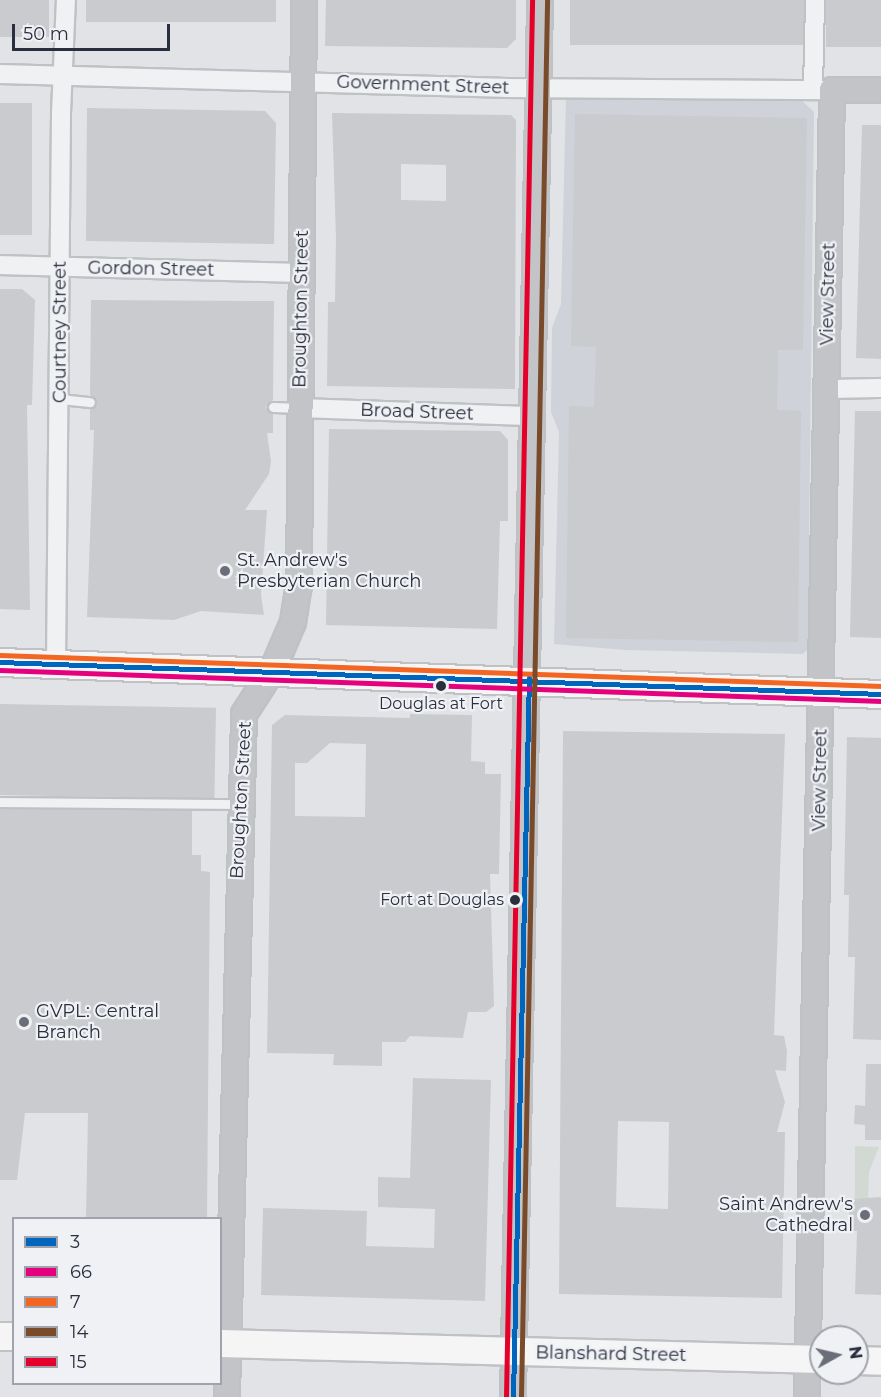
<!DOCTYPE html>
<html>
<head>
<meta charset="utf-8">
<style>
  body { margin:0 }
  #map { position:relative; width:881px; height:1397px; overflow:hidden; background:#e1e3e6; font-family:Montserrat,sans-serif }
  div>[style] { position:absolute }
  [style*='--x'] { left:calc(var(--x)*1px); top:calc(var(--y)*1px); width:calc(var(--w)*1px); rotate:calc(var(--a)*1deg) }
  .built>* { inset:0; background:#d0d2d9 }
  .green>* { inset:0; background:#d1d9d2 }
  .building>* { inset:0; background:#cacbce; transform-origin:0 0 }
  .roads { filter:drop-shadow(2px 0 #c0c1c4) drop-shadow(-2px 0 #c0c1c4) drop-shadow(0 2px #c0c1c4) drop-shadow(0 -2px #c0c1c4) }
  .lane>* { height:9px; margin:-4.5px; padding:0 4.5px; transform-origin:4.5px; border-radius:4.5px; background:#f0f1f3 }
  .street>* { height:18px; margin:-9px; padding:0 9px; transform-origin:9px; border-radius:9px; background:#f0f1f3 }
  .secondary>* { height:24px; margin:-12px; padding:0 12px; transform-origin:12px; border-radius:12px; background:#c2c4c8 }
  .primary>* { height:27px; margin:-13.5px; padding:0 13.5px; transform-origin:13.5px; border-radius:13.5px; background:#f5f5f6 }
  .bus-1>* { height:4.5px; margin:-2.25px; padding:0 2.25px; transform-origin:2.25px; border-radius:2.25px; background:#0065bd }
  .bus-2>* { height:4.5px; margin:-2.25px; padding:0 2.25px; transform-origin:2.25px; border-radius:2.25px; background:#e5007d }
  .bus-3>* { height:4.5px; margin:-2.25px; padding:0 2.25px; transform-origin:2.25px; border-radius:2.25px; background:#f26522 }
  .bus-4>* { height:4.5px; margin:-2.25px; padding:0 2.25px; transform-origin:2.25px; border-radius:2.25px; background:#7a4b2a }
  .bus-5>* { height:4.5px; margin:-2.25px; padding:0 2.25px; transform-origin:2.25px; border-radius:2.25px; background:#e4002b }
  .dots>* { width:16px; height:16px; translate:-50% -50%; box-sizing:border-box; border:3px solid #eff1f5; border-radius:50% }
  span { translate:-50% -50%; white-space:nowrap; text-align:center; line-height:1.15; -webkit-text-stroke:4.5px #eff1f5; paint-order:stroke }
  .bus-label { font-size:16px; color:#2a2f3d }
  .right { translate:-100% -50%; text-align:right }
  .street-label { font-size:18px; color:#2a2f3d }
  .poi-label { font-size:18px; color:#2a2f3d }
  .left { translate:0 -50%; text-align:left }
  .legend { position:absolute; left:12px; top:1217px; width:210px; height:168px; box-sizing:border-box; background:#eff1f5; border:2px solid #a0a3ab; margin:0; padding:8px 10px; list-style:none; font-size:18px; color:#2a2f3d }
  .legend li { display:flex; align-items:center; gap:12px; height:30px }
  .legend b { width:30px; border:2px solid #a0a3ab }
  .north { position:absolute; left:809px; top:1325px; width:60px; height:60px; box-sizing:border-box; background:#eff1f5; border:2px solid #a0a3ab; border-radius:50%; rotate:82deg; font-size:16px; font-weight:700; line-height:24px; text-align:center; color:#2a2f3d }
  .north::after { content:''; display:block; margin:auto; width:21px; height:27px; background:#6a6e78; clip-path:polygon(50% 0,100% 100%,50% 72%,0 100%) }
  .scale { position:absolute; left:12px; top:24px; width:158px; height:27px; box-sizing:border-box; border:3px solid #2a2f3d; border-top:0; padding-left:8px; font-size:18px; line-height:21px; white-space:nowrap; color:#2a2f3d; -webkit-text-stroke:4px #eff1f5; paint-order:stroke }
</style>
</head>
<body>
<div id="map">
  <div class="built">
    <i style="clip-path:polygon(566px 97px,800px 99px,814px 112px,809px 542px,814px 553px,810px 647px,803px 654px,625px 650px,554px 644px,559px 432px,551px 412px,552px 328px,561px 304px)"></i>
  </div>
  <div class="green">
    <i style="clip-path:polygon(855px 1146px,879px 1147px,869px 1172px,868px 1199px,855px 1198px)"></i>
  </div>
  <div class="building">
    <i style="left:0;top:0;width:49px;height:37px"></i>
    <i style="left:86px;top:0;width:190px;height:22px"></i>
    <i style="clip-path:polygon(326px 0,516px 0,516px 39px,507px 48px,325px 46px)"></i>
    <i style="left:570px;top:0;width:234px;height:45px"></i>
    <i style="left:826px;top:0;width:55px;height:47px"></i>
    <i style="left:0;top:103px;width:32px;height:132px"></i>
    <i style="clip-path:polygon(87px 108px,265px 111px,276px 123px,274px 244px,86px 241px)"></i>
    <i style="clip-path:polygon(evenodd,332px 113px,511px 115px,516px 120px,515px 389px,327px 386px,328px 302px,335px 302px,336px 238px,332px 113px,401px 164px,446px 165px,446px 201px,401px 200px,401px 164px)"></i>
    <i style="clip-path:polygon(575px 114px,807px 118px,803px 350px,778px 350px,777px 410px,801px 411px,798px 642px,566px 638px,569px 406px,594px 407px,596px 347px,571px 346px)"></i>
    <i style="clip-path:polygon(862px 125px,881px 125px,881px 359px,856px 358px)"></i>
    <i style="clip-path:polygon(0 289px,22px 289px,35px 300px,32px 405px,27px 405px,30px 610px,0 609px)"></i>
    <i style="clip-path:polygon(91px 300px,274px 301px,273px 400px,266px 407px,273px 414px,273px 433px,267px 433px,271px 461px,269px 474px,245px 510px,267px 510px,261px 595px,264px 615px,201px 611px,174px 620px,87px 617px,94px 430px,90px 430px,90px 409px,97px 402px,90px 395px)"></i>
    <i style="clip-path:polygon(855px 411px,881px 411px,881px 638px,850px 637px)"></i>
    <i style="clip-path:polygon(329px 429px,500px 431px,508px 440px,508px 521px,500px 521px,497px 629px,326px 625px)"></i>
    <i style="left:0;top:704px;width:216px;height:91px;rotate:1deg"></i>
    <i style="clip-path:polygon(evenodd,410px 714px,472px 715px,471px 761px,485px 762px,485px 774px,501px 774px,499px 874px,490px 874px,494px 1006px,486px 1012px,468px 1012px,463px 1038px,410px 1036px,405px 1042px,382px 1042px,382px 1066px,333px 1065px,334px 1054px,267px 1053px,272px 725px,285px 715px,410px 718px,410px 714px,330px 743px,366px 744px,365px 817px,295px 816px,295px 763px,307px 763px,330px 743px)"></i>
    <i style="clip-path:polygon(evenodd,563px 731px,785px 734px,774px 1035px,784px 1036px,787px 1051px,786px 1071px,775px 1070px,785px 1102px,777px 1132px,785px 1132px,782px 1298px,559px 1294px,563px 731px,618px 1121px,669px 1122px,668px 1209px,616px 1207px,618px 1121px)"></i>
    <i style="clip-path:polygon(847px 737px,881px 738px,881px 1040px,853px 1039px,855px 957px,848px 957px,849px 895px,844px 895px)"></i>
    <i style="clip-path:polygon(0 809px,192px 810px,192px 855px,201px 855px,201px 871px,210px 872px,207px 1218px,86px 1218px,88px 1113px,25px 1113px,17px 1180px,0 1180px)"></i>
    <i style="clip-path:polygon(866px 1064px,881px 1064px,881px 1140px,865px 1140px,865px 1125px,854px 1124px,855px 1105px,865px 1106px)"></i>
    <i style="clip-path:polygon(413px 1078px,491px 1080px,485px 1301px,261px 1295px,263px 1208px,367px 1211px,366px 1246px,434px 1248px,435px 1209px,378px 1207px,378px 1177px,410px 1178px)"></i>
    <i style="clip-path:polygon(881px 1197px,881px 1295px,855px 1294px,857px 1231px,849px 1231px,849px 1199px)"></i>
  </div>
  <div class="roads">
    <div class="lane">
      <i style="--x:60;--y:399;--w:30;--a:6"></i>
      <i style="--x:273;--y:407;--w:27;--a:2"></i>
      <i style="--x:0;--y:802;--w:239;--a:0.5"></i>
    </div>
    <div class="street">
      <i style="--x:0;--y:74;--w:506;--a:1.58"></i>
      <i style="--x:506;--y:88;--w:326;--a:0.4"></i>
      <i style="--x:813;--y:89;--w:89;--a:-88.7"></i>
      <i style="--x:0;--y:265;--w:302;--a:1.5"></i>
      <i style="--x:827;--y:389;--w:54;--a:-1.1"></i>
      <i style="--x:300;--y:408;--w:234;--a:2"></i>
      <i style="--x:56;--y:665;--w:552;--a:-89.48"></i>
      <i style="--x:61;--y:113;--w:113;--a:-87.5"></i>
    </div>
    <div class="secondary">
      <i style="--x:227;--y:1397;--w:683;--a:-88.57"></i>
      <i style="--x:244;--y:714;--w:54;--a:-57.2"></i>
      <i style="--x:273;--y:669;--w:51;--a:-66.9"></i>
      <i style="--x:293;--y:622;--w:36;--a:-81"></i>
      <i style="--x:299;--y:586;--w:586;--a:-89.51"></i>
      <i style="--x:513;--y:1397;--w:1397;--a:-88.89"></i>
      <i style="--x:807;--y:1397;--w:1307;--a:-88.9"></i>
      <i style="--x:832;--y:90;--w:49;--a:0"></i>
    </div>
    <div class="primary">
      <i style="--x:0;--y:662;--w:882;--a:2.08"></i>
      <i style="--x:0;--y:1336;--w:14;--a:0"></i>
      <i style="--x:220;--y:1343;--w:601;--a:1.52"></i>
      <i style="--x:857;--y:1360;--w:24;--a:2"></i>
    </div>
  </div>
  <div class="bus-1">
    <i style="--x:0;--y:662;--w:882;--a:2.08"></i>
    <i style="--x:513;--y:1397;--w:719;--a:-88.73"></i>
  </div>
  <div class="bus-2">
    <i style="--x:0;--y:670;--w:882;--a:2.02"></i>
  </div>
  <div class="bus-3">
    <i style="--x:0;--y:655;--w:882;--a:2.02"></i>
  </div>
  <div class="bus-4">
    <i style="--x:521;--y:1397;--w:1397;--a:-88.93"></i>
  </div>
  <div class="bus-5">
    <i style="--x:506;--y:1397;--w:1397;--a:-88.93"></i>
  </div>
  <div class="dots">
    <i style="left:225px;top:571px;background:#6a6e78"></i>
    <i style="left:441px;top:686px;background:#2a2f3d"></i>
    <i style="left:515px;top:900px;background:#2a2f3d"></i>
    <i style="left:24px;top:1022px;background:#6a6e78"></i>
    <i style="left:865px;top:1215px;background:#6a6e78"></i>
  </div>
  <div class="bus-label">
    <span style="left:441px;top:704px">Douglas at Fort</span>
    <span class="right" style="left:504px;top:900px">Fort at Douglas</span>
  </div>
  <div class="street-label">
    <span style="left:423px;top:85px;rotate:2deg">Government Street</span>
    <span style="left:151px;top:269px;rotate:1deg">Gordon Street</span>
    <span style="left:828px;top:294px;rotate:-89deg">View Street</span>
    <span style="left:301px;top:309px;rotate:-89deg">Broughton Street</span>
    <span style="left:60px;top:332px;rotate:-90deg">Courtney Street</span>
    <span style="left:417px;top:412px;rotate:2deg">Broad Street</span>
    <span style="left:820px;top:780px;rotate:-89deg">View Street</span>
    <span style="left:241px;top:800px;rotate:-87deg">Broughton Street</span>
    <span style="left:611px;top:1354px;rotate:1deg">Blanshard Street</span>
  </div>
  <div class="poi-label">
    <span class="left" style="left:237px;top:571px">St. Andrew's<br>Presbyterian Church</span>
    <span class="left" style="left:36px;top:1022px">GVPL: Central<br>Branch</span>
    <span class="right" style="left:853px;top:1215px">Saint Andrew's<br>Cathedral</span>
  </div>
  <ul class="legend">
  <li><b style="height:8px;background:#0065bd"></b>3</li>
  <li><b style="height:8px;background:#e5007d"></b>66</li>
  <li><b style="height:8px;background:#f26522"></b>7</li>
  <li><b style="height:8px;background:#7a4b2a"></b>14</li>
  <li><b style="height:8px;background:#e4002b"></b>15</li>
  </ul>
  <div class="north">N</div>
  <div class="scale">50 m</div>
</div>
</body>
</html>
